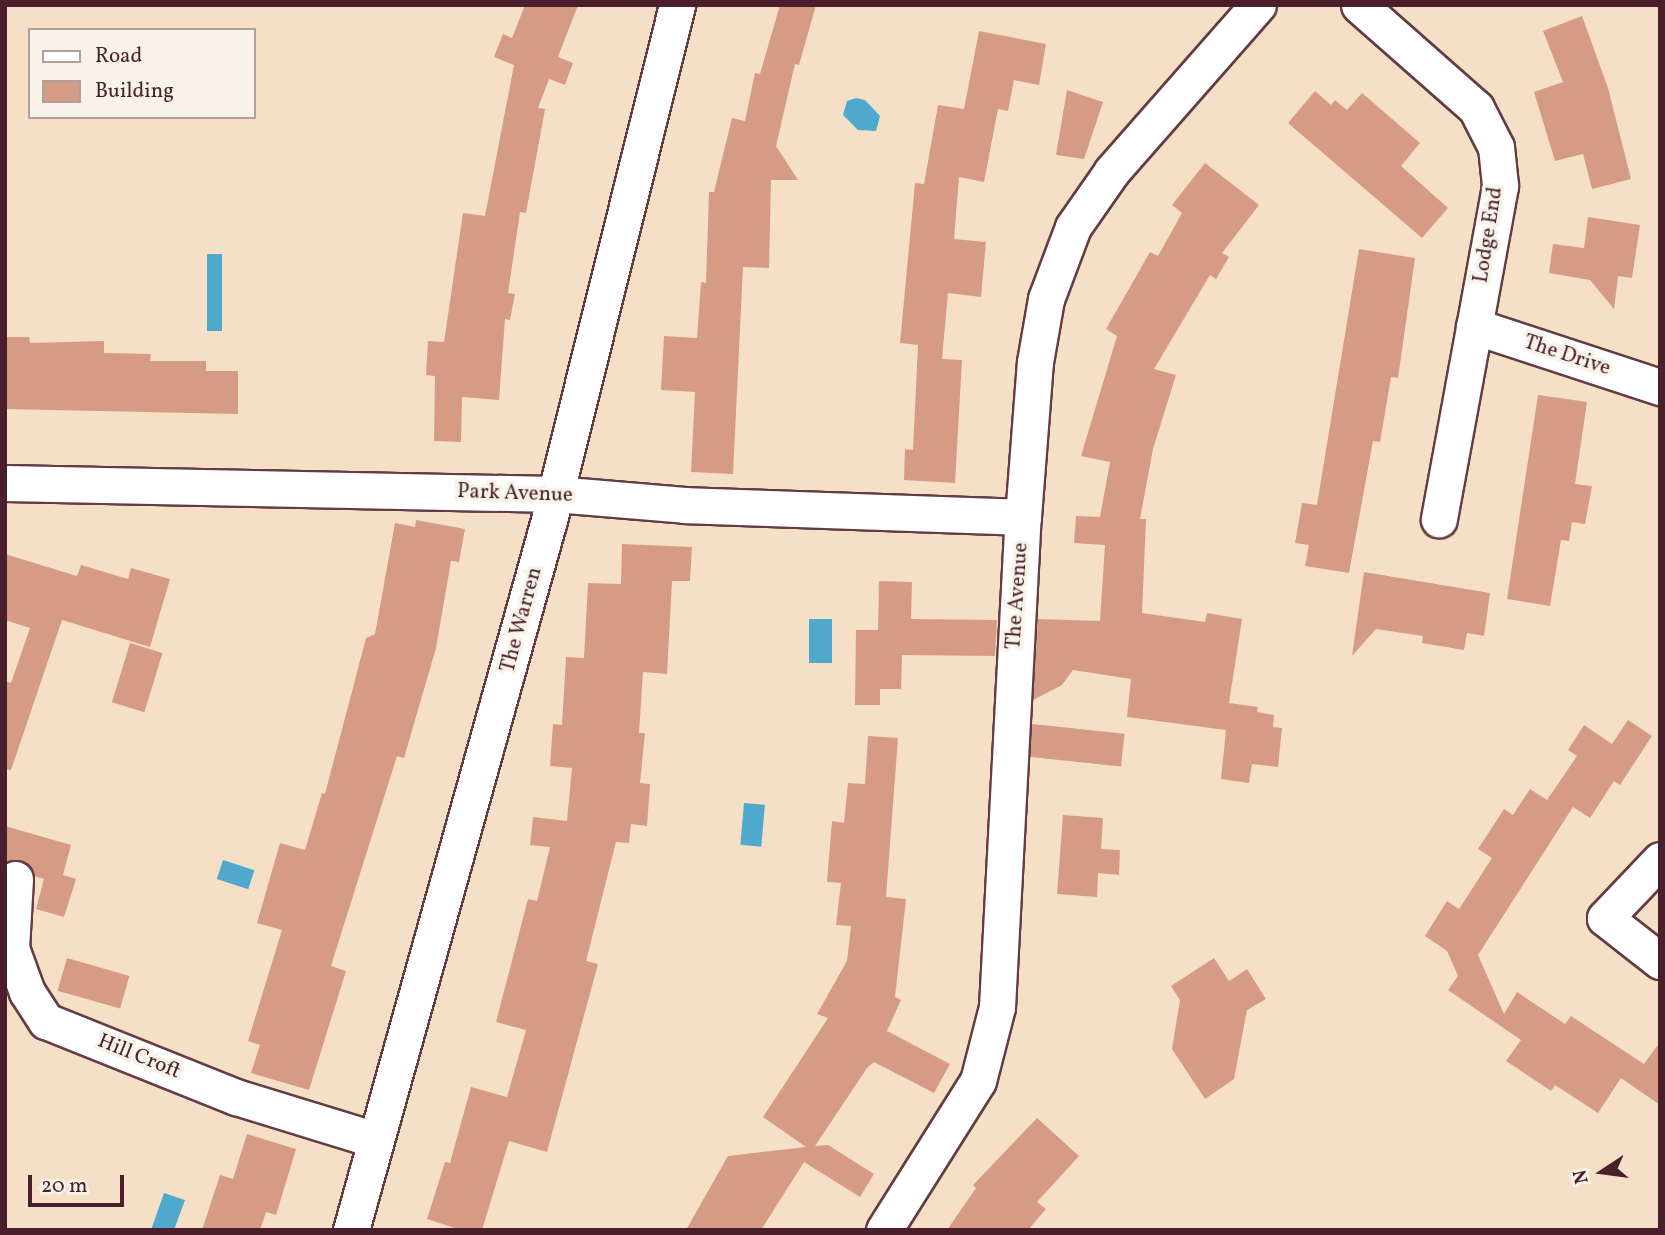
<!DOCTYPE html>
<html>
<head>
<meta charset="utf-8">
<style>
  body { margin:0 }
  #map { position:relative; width:1665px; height:1235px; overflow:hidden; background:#f5e0c7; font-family:Vollkorn,serif }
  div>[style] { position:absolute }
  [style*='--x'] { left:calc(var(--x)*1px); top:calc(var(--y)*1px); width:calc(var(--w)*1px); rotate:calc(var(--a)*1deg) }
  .water>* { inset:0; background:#4fa9cc; transform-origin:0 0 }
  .building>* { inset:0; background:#d69b85; transform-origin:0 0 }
  .roads { filter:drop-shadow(2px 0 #643c42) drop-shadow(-2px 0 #643c42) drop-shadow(0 2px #643c42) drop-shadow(0 -2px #643c42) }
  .minor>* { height:35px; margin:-17.5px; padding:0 17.5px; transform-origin:17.5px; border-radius:17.5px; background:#fff }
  span { translate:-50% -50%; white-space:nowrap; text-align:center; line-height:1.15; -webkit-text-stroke:7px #f7f3e8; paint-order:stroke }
  .street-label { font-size:21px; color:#4a1f2b }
  .frame { position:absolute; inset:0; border:7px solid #4a1f2b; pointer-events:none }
  .legend { position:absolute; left:28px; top:28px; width:228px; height:91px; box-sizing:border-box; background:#f7f3e8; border:2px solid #b29e9c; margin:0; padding:9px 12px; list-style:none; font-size:21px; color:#4a1f2b }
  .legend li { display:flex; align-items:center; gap:14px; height:35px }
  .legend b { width:35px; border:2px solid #b29e9c }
  .north { position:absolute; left:1567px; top:1137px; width:70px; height:70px; -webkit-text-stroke:5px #f7f3e8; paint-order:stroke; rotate:257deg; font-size:19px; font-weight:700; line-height:28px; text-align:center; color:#4a1f2b }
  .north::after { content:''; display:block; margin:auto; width:24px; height:32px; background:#4a1f2b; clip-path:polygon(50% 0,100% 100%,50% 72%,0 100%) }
  .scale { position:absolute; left:28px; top:1175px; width:96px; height:32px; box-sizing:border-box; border:4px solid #4a1f2b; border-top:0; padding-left:9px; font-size:21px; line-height:24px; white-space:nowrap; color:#4a1f2b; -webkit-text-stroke:5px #f7f3e8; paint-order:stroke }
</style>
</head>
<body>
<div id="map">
  <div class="water">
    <i style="clip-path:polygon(856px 98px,865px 100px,880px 116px,876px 131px,858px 130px,843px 115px,847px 101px)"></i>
    <i style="left:207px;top:254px;width:15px;height:77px"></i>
    <i style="left:809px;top:619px;width:23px;height:44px"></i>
    <i style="left:744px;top:803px;width:21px;height:42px;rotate:5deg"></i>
    <i style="left:223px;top:860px;width:33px;height:20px;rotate:18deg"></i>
    <i style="clip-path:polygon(164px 1193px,185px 1200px,174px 1230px,151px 1230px)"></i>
  </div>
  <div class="building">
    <i style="clip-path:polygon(525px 5px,578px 5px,558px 57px,573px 63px,565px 85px,549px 79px,538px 108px,545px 109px,526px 213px,520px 212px,508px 293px,515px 294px,510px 320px,505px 319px,499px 400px,462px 397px,461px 442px,434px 441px,435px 376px,426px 375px,428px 341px,444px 342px,463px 213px,485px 216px,514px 65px,494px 57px,503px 34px,512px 38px)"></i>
    <i style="clip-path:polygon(780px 5px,816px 5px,799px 65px,795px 64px,776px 146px,798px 180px,771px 180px,769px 268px,743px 267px,733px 474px,691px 472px,695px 392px,661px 390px,664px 336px,697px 338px,701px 282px,706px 283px,709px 192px,714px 192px,732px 118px,745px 121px,755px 73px,760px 74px)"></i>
    <i style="clip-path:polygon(1582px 16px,1608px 88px,1631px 179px,1592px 189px,1583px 154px,1555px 161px,1534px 92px,1563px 82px,1543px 31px)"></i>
    <i style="clip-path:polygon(979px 31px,1046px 44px,1039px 85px,1014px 80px,1008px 111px,998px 109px,984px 182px,959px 177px,954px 239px,986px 242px,981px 297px,948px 293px,942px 359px,962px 360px,955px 483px,904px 480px,905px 449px,913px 450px,918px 345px,900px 343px,915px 183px,924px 184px,938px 105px,964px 109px)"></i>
    <i style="clip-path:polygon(1067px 90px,1103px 102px,1084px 159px,1056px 155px)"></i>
    <i style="clip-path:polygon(1315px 91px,1331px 105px,1335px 100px,1347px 110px,1362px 93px,1420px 143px,1401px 166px,1448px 208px,1422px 238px,1288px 123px)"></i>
    <i style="clip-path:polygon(1205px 163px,1259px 205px,1222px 253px,1229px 257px,1216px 279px,1210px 275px,1154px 369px,1176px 375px,1153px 449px,1140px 519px,1146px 519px,1142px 613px,1205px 622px,1207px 613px,1242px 619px,1229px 703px,1258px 707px,1257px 712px,1274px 715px,1273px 727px,1282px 728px,1278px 767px,1252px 764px,1249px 783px,1221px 779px,1226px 730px,1127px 717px,1131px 679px,1073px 670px,1062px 685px,1033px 700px,1038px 619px,1100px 621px,1105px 545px,1074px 543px,1076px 516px,1100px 517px,1110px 462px,1081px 456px,1117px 336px,1106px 329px,1150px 252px,1158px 256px,1182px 213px,1172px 205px)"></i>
    <i style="clip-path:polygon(1588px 217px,1640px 225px,1632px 278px,1618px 276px,1614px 309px,1590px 280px,1549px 273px,1553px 244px,1584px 248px)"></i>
    <i style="clip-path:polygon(1359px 249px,1415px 258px,1398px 378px,1391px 377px,1380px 442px,1373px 441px,1349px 573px,1305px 566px,1309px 545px,1295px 543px,1302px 503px,1317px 505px)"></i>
    <i style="clip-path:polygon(5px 337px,29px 337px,30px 343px,104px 341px,104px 353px,151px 354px,150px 361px,206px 361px,206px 371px,238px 371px,238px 414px,5px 409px)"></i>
    <i style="clip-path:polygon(1538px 395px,1587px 402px,1575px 484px,1592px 486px,1585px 524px,1572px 522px,1569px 541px,1561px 540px,1550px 606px,1507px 599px)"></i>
    <i style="clip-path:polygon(416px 520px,465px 529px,459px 562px,451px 561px,436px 648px,404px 758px,397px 756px,331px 966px,346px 971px,309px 1090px,251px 1073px,260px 1045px,248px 1041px,282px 930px,257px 923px,280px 843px,305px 850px,322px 793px,325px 794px,366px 638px,375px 634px,395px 523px,415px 527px)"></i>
    <i style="clip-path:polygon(622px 544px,692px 547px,690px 581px,672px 581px,667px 674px,643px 672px,639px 733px,645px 733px,640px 783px,650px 784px,647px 826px,631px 824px,629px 843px,616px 842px,586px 961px,598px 964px,547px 1152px,509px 1141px,482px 1230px,461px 1230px,427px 1219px,445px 1162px,450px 1163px,471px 1087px,507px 1097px,526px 1030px,496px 1022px,528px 899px,537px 901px,550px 847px,530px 845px,533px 817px,567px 821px,572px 768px,550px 766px,553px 724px,562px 725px,566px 657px,584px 658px,588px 583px,621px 584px)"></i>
    <i style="clip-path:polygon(5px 554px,77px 576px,81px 565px,128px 579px,131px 568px,170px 579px,150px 647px,62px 620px,11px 770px,5px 769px,5px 681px,11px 683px,30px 628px,5px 620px)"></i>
    <i style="clip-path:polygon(1364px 572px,1490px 593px,1484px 636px,1467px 633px,1464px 650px,1422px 643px,1423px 636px,1376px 629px,1352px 656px)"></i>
    <i style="clip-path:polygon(879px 581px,912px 582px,911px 619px,997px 620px,995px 656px,902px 655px,901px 689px,880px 689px,880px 705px,855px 705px,856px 630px,878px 630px)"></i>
    <i style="left:130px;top:643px;width:34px;height:62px;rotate:17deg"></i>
    <i style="clip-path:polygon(1628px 720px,1652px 736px,1620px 785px,1614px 781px,1590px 818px,1573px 807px,1478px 955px,1504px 1014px,1517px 992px,1565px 1024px,1571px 1016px,1644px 1064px,1660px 1042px,1660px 1105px,1621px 1078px,1598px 1113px,1555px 1085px,1551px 1091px,1506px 1061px,1521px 1040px,1448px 990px,1458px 976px,1447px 951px,1425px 936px,1447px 901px,1459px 909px,1492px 858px,1478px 849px,1504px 809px,1513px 815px,1530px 789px,1547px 800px,1577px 756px,1568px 750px,1584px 725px,1612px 744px)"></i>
    <i style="left:1032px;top:724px;width:93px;height:33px;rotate:6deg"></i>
    <i style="clip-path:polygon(868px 736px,898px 738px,886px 897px,906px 899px,895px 997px,901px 1000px,887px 1031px,950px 1064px,934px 1093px,874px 1062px,867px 1068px,815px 1146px,828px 1145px,874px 1174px,860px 1197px,804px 1162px,761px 1230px,686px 1230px,728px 1156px,806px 1147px,763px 1117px,828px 1018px,817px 1014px,847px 961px,851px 926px,836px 925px,841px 883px,827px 882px,832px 821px,844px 823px,848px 783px,865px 784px)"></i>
    <i style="clip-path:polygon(1063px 815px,1103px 818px,1101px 849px,1120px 850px,1119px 875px,1098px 873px,1097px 897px,1057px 894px)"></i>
    <i style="clip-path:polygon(5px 826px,71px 845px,63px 875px,76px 879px,64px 917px,36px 909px,44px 879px,34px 876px,25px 862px,5px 862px)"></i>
    <i style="left:67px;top:958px;width:65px;height:34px;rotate:16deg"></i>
    <i style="clip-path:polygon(1214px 958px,1229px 981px,1247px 969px,1266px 999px,1247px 1010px,1234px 1079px,1205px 1099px,1172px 1049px,1180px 1000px,1171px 986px)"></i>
    <i style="clip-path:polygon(1037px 1118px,1079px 1156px,1037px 1202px,1046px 1209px,1028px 1230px,947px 1230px,976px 1188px,973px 1185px)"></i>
    <i style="clip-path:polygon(247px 1134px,296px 1149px,276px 1215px,266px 1212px,260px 1230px,202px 1230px,220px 1175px,233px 1179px)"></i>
  </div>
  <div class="roads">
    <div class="minor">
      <i style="--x:1359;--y:5;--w:156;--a:41.4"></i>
      <i style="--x:1476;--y:108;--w:44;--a:62.9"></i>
      <i style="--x:1496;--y:147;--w:39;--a:84"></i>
      <i style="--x:1500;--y:186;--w:339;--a:100.4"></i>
      <i style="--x:1474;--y:326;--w:196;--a:18.2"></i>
      <i style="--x:5;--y:483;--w:550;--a:1.15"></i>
      <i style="--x:555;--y:494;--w:130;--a:4.8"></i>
      <i style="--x:685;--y:505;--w:338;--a:2"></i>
      <i style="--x:1660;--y:860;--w:80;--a:133.5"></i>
      <i style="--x:1605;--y:918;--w:70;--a:38"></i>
      <i style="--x:15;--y:879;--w:69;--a:93.3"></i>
      <i style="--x:11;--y:948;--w:47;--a:70"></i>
      <i style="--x:27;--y:992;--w:35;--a:57"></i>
      <i style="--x:46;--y:1021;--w:205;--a:21.8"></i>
      <i style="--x:236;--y:1097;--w:146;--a:17.1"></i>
      <i style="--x:351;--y:1230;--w:737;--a:-74.42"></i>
      <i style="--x:549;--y:520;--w:531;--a:-76.04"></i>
      <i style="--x:884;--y:1230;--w:176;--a:-57.8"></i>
      <i style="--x:978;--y:1081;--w:76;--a:-75.6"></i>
      <i style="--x:997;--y:1007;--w:491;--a:-87"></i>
      <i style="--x:1023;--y:517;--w:155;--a:-85.6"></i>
      <i style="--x:1035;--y:362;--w:64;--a:-80.1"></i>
      <i style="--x:1046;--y:299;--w:77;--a:-69.4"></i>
      <i style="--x:1073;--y:227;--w:68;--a:-55.1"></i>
      <i style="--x:1112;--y:171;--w:221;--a:-48.7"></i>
    </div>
  </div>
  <div class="street-label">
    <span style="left:1489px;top:235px;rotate:-81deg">Lodge End</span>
    <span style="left:1567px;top:356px;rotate:18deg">The Drive</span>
    <span style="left:515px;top:494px;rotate:2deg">Park Avenue</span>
    <span style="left:1018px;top:596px;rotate:-86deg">The Avenue</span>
    <span style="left:522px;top:620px;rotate:-75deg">The Warren</span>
    <span style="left:139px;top:1057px;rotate:22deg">Hill Croft</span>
  </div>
  <div class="frame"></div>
  <ul class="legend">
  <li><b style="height:9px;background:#fff"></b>Road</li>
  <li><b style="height:19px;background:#d69b85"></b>Building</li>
  </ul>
  <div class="north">N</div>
  <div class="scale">20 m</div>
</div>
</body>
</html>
